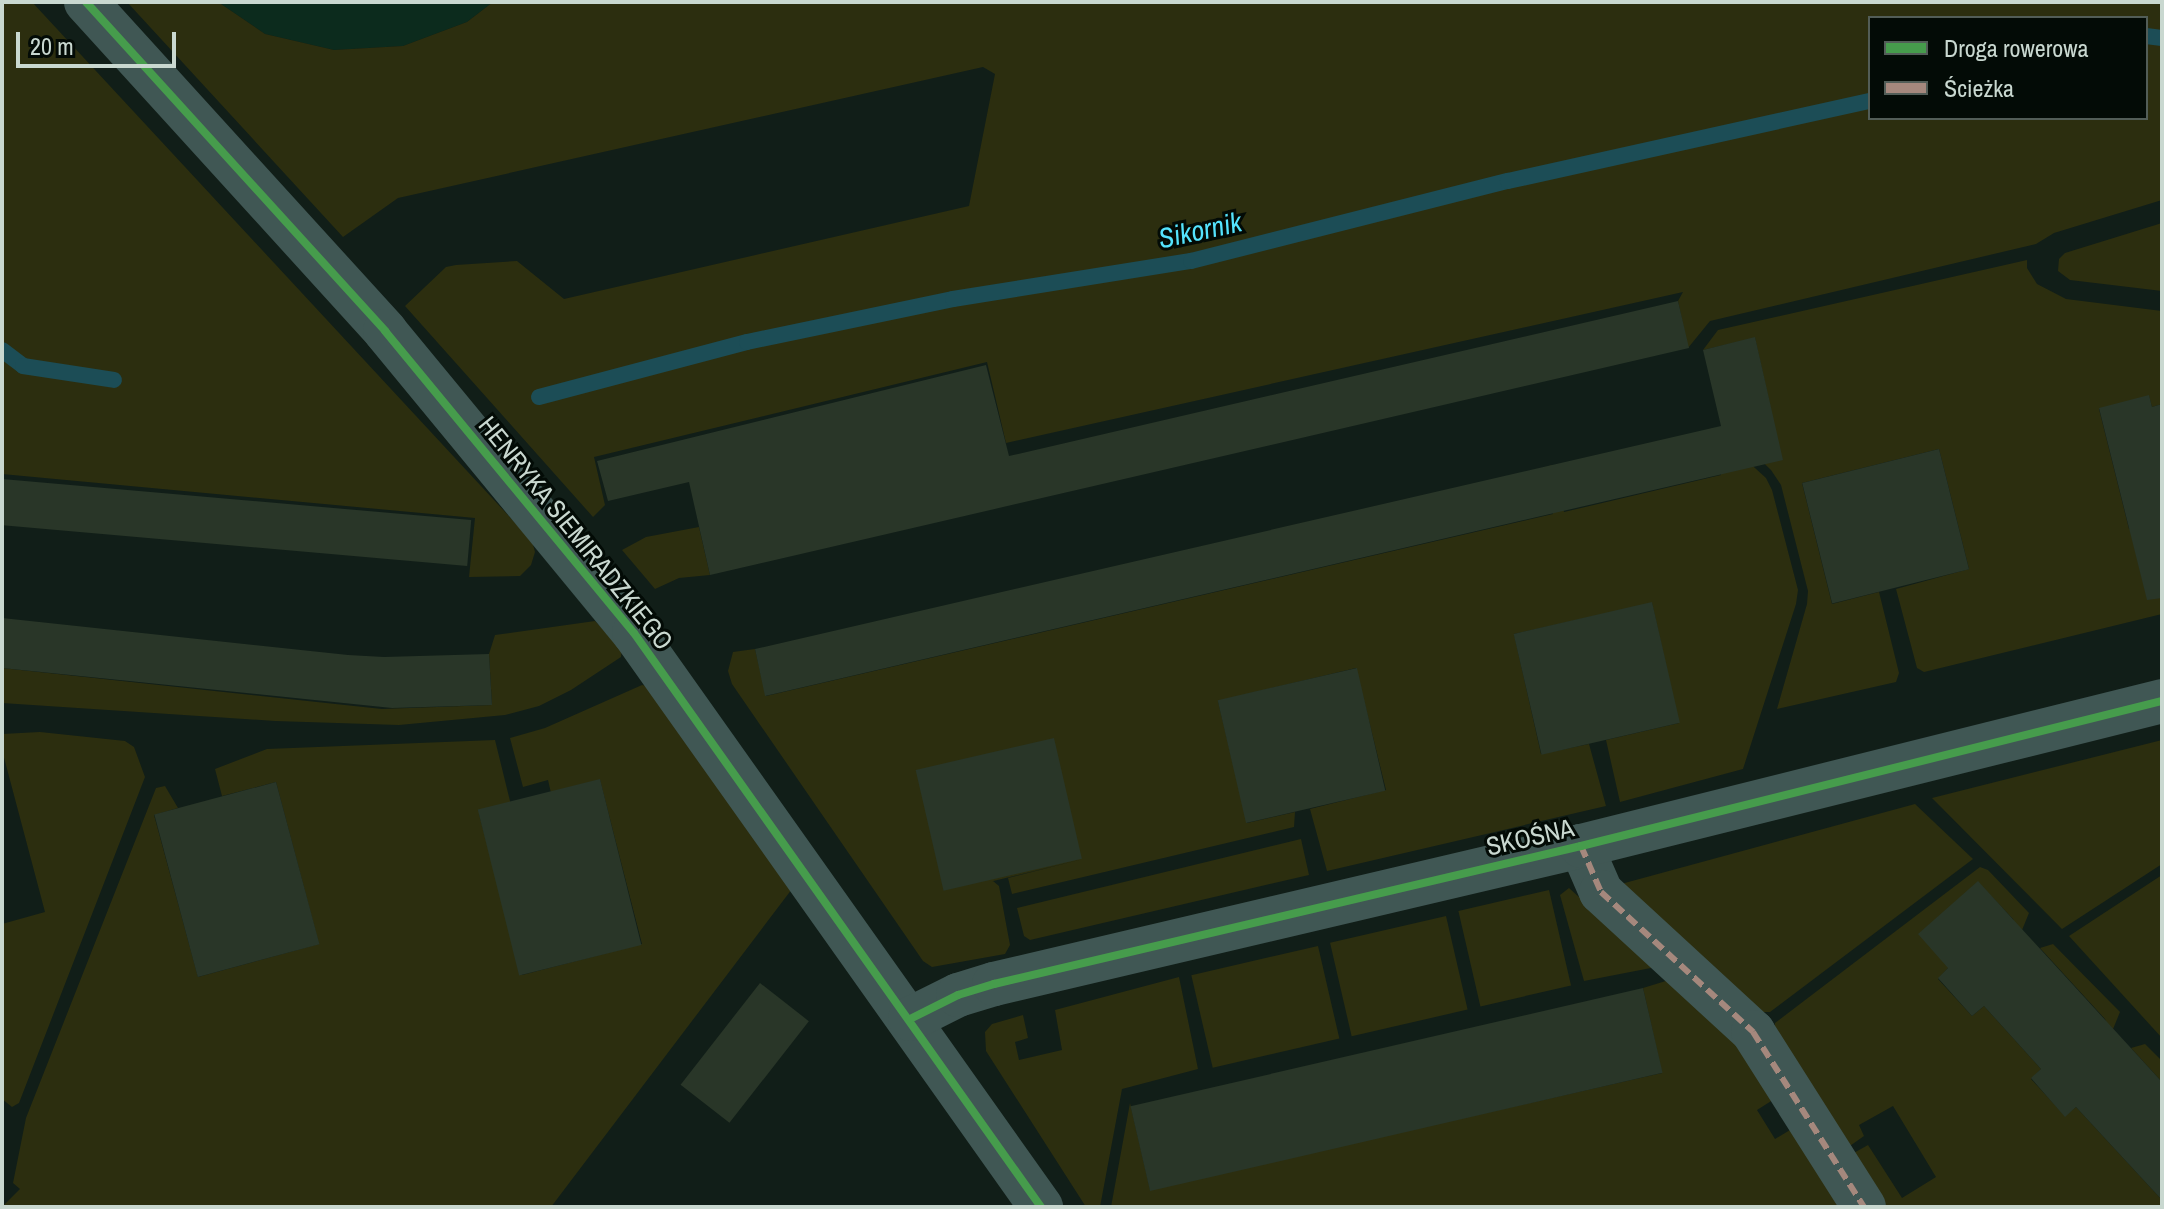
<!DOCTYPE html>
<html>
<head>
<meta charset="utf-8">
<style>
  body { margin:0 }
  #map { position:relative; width:2164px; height:1209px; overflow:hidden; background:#111e18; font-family:"Archivo Narrow",sans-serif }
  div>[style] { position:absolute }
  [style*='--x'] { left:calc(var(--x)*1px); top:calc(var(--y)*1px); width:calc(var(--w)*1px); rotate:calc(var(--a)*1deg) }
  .built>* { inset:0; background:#0c2b1d }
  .green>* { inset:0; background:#2c2e0f; transform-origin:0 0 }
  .stream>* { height:16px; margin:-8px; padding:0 8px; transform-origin:8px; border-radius:8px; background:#1c4d56 }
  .building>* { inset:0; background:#293628; transform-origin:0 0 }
  .pedestrian>* { height:44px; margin:-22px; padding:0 22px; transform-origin:22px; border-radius:22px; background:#405754 }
  .minor>* { height:44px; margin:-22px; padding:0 22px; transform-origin:22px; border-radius:22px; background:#405754 }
  .quiet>* { height:6px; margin-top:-3px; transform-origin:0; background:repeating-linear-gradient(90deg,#a5887d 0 12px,transparent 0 18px) }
  .cycleway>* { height:8px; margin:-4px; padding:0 4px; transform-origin:4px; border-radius:4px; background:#469c4c }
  span { translate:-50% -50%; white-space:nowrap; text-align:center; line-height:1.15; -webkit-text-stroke:6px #030b06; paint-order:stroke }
  .street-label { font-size:26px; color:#c9d8d0 }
  .water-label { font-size:28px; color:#54e4fe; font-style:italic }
  .frame { position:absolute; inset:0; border:4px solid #c9d8d0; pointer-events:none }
  .legend { position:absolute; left:1868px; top:16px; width:280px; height:104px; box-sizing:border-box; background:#030b06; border:2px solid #525d57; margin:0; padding:10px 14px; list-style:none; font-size:24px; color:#c9d8d0 }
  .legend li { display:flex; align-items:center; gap:16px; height:40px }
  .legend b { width:40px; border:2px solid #525d57 }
  .scale { position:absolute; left:16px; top:32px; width:160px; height:36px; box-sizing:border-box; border:4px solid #c9d8d0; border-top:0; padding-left:10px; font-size:24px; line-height:28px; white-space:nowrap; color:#c9d8d0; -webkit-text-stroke:6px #030b06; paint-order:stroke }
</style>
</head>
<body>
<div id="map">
  <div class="built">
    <i style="clip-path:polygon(218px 2px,493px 2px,467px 22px,403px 46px,334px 50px,265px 34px)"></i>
  </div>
  <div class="green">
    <i style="clip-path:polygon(2px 2px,32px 2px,532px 541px,535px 552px,531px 565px,520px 576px,469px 577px,475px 518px,2px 474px)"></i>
    <i style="clip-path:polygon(evenodd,127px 2px,218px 2px,265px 34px,334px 50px,403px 46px,467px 22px,493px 2px,2162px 2px,2162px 200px,2054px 233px,2036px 244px,1710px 321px,1688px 348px,1678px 301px,1683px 292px,1006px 443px,987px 362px,594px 457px,605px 505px,593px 517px,405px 306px,446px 267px,456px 265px,517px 261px,564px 299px,969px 206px,995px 74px,983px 67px,398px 198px,343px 237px,127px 2px,1870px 18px,2146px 18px,2146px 118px,1870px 118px,1870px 18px)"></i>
    <i style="clip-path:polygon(2162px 223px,2162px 291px,2070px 280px,2058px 271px,2059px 259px,2065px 253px)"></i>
    <i style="clip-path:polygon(2027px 260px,2027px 268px,2037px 284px,2066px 299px,2162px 311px,2162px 404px,2152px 407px,2149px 396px,2099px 409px,2129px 529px,2162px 521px,2162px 614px,1924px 672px,1917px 668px,1896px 589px,1969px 569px,1939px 449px,1802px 483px,1832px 604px,1879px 592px,1899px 673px,1896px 682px,1777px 709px,1807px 604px,1808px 591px,1781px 485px,1771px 470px,1720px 421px,1771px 410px,1755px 338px,1703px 350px,1718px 330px)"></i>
    <i style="clip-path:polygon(1711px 428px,1766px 478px,1772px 490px,1798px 590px,1796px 604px,1743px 769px,1620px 802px,1606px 740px,1679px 723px,1652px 603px,1514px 634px,1541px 754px,1589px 744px,1606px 806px,1327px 871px,1310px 809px,1386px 790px,1356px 668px,1218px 701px,1247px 823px,1295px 812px,1294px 827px,1012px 894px,1008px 878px,1083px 859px,944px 893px,993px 881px,999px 886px,1010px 945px,1005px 954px,932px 967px,923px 961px,732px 684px,728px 671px,733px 652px,755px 649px,766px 696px,1553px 514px,1543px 468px,1552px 465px,1564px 512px,1721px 475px)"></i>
    <i style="clip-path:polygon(699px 527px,710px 575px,679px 578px,655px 589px,622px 550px,646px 537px)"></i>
    <i style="clip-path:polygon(595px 621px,622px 649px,621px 657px,571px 690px,539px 706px,505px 715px,399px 725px,275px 721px,2px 703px,2px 668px,382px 709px,492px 705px,489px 654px,495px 635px)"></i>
    <i style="clip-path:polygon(642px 685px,647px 686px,792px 889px,551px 1207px,2px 1207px,20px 1189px,13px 1183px,26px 1118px,156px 788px,165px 786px,178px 808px,154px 815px,198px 977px,319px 944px,276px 782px,222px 796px,215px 769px,267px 749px,495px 740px,511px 805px,479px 814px,522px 975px,642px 944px,600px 780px,551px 793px,548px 780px,523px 787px,510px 738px,545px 728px)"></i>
    <i style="clip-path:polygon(40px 732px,125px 741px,134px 747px,145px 777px,19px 1103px,12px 1107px,2px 1099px,2px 924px,45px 912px,2px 750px,2px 734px)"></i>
    <i style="clip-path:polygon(2162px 740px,2162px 864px,2062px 929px,1932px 798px)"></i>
    <i style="clip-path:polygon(1915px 804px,1973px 859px,1770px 1012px,1758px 1012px,1621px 884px)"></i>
    <i style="clip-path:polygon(1301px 839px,1309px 875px,1030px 940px,1024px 936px,1017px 908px)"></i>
    <i style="clip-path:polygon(1980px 867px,1988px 870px,2029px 913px,2020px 935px,2013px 919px,1978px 882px,1948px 968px,1938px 979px,1972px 1016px,1984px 1006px,2041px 1069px,2031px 1079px,2065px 1116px,2076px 1107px,2162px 1200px,2162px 1207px,1884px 1207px,1852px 1154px,1868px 1145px,1902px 1198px,1936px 1177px,1893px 1106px,1859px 1125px,1864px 1136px,1847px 1148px,1774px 1032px,1775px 1023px)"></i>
    <i style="clip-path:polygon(2162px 875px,2162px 1038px,2069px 936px)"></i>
    <i style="clip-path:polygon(1569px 888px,1656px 967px,1584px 981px,1560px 895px)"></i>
    <i style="left:1549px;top:890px;width:98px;height:93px;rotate:77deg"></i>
    <i style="left:1446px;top:916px;width:96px;height:119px;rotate:77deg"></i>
    <i style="clip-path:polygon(2053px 944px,2120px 1012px,2111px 1034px,2105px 1019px,2040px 948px)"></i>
    <i style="left:1318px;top:946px;width:95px;height:130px;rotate:77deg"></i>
    <i style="clip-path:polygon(1179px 977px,1198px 1069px,1122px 1089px,1100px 1207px,1086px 1207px,986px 1051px,985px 1032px,992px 1024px,1023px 1015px,1028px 1038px,1015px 1042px,1019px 1060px,1062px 1050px,1055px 1010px)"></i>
    <i style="clip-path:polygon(1669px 980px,1717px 1021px,1776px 1098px,1757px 1110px,1775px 1139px,1795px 1127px,1844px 1207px,1111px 1207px,1130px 1103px,1150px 1189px,1662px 1073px,1643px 988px)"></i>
    <i style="clip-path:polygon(2145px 1044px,2162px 1061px,2162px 1082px,2131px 1048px)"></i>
  </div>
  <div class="stream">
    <i style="--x:2146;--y:36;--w:16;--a:7"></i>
    <i style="--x:2;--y:350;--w:26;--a:37"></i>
    <i style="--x:23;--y:366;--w:92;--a:8.7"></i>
    <i style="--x:539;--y:397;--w:215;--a:-14.8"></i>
    <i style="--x:747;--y:342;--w:210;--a:-11.8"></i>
    <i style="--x:953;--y:299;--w:241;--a:-9.1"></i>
    <i style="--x:1191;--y:261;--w:327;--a:-14.2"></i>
    <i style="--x:1508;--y:181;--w:371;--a:-12.5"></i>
  </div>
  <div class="building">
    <i style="clip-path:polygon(1678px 301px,1689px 348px,710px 575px,689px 482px,608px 501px,597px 461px,986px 365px,1009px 456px)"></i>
    <i style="clip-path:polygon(1755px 337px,1783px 460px,765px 696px,755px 649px,1721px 426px,1703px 350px)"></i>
    <i style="clip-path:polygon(2149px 395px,2152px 407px,2162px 404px,2162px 598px,2147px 600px,2099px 408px)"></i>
    <i style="left:1939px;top:449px;width:124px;height:141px;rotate:76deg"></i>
    <i style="left:2px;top:479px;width:471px;height:46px;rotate:5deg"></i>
    <i style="left:1652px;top:602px;width:124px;height:142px;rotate:77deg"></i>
    <i style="clip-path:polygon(2px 618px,348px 655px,384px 657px,489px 654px,492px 705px,392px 708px,2px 668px)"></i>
    <i style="left:1357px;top:668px;width:126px;height:143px;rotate:77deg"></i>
    <i style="left:1054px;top:738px;width:124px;height:142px;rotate:77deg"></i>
    <i style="left:600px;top:779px;width:171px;height:126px;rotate:76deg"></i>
    <i style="left:276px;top:782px;width:168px;height:126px;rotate:75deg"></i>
    <i style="clip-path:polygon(1978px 881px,2162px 1082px,2162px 1200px,2076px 1107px,2065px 1117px,2031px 1078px,2041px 1069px,1984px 1006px,1972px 1016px,1938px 978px,1948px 968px,1918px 934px)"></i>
    <i style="left:760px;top:983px;width:62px;height:129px;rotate:38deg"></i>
    <i style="left:1643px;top:988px;width:87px;height:526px;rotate:77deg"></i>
  </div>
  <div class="pedestrian">
    <i style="--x:1581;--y:846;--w:50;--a:66.5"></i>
    <i style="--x:1601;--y:892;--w:207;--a:42.6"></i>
    <i style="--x:1753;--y:1032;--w:207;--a:57.6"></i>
  </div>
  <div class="minor">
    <i style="--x:86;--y:2;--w:445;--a:47.7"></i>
    <i style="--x:385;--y:331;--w:391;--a:50.5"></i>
    <i style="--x:634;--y:633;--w:704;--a:54.66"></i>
    <i style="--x:910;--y:1019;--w:54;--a:-26.6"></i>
    <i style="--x:958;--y:995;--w:38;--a:-17"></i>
    <i style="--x:994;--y:984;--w:603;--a:-13.23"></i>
    <i style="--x:1581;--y:846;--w:599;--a:-14.01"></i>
  </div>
  <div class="quiet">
    <i style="--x:1581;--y:846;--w:50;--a:66.5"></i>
    <i style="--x:1601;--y:892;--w:207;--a:42.6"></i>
    <i style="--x:1753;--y:1032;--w:207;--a:57.6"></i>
  </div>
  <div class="cycleway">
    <i style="--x:86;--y:2;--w:445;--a:47.7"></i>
    <i style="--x:385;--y:331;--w:391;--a:50.5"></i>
    <i style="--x:634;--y:633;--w:704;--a:54.66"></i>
    <i style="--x:910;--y:1019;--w:54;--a:-26.6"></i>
    <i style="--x:958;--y:995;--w:38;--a:-17"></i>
    <i style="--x:994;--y:984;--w:603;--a:-13.23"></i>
    <i style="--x:1581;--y:846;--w:599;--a:-14.01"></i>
  </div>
  <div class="street-label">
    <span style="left:576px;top:533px;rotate:51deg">HENRYKA SIEMIRADZKIEGO</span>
    <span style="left:1530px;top:837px;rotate:-13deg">SKOŚNA</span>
  </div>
  <div class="water-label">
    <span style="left:1200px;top:230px;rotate:-12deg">Sikornik</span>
  </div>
  <div class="frame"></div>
  <ul class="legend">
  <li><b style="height:10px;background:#469c4c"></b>Droga rowerowa</li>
  <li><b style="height:10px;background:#a5887d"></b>Ścieżka</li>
  </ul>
  <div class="scale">20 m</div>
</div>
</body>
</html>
